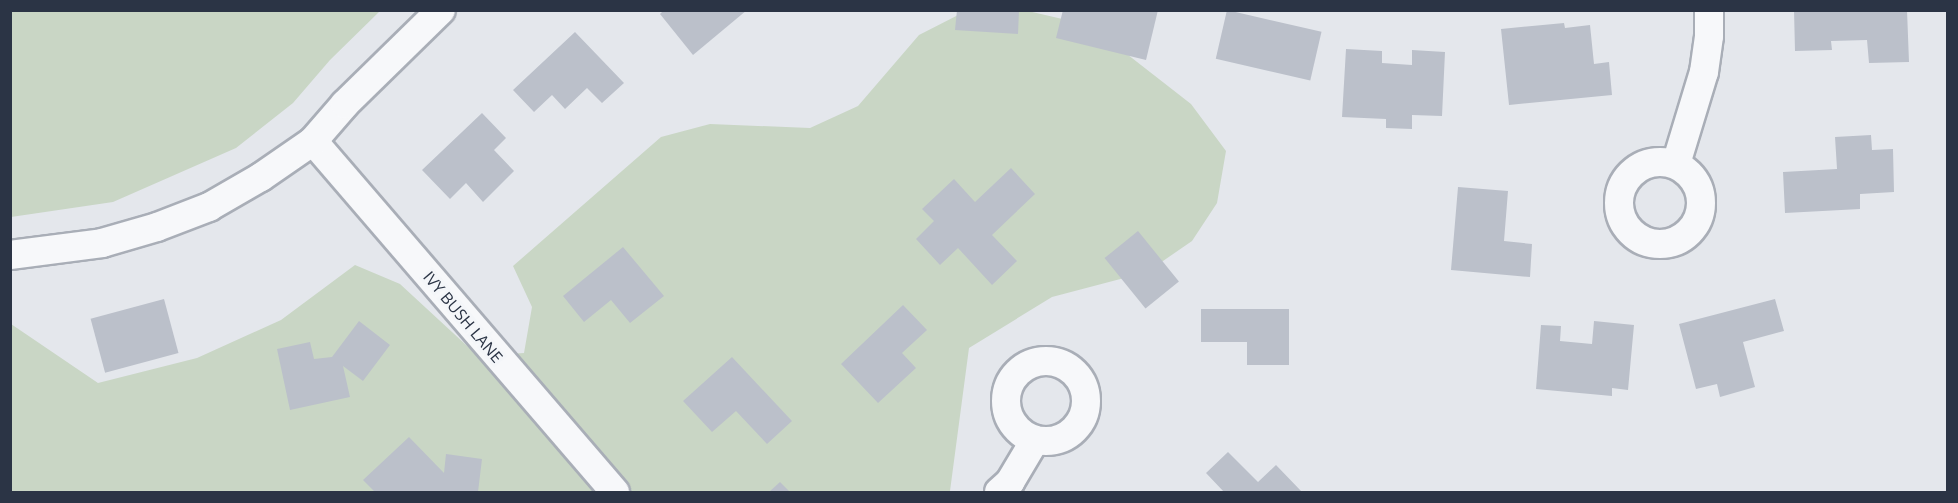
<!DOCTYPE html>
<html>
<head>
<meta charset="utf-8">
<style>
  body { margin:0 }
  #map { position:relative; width:1958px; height:503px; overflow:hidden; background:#e4e7ec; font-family:"Open Sans",sans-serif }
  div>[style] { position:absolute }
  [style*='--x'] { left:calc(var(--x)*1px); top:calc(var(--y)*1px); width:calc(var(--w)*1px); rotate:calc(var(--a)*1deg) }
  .green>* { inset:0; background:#c9d6c5 }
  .building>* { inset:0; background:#bbc0ca; transform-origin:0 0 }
  .roads { filter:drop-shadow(2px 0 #a9aeb7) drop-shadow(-2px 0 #a9aeb7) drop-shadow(0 2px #a9aeb7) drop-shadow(0 -2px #a9aeb7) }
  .minor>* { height:28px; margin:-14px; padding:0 14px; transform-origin:14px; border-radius:14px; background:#f7f8fa }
  .minor>.ring { margin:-14px; padding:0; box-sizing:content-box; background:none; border:28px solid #f7f8fa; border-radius:50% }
  span { translate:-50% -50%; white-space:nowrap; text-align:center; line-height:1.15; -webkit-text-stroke:6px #f4f6f9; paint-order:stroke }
  .street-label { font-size:16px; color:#2b3445 }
  .frame { position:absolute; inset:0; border:12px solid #2b3445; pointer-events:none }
</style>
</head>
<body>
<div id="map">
  <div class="green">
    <i style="clip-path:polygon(10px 11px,11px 10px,380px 11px,330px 60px,293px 103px,236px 148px,113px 202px,11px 217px)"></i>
    <i style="clip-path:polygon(966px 11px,1028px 11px,1071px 21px,1114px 44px,1191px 104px,1226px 151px,1217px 203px,1192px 241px,1147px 272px,1052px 297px,969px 348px,950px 491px,11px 492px,11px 324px,98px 383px,197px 358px,281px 320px,355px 265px,400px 284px,478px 356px,524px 353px,532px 307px,513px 266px,661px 137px,710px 124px,810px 128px,858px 106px,919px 35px)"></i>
  </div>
  <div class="building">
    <i style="clip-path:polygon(664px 10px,747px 10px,693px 55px,660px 14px)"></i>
    <i style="clip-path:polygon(957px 10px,1019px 10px,1018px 34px,955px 30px)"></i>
    <i style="clip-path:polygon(1063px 10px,1158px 10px,1146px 60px,1056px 38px)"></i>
    <i style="left:1227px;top:10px;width:97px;height:50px;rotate:13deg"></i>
    <i style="clip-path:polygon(1794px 10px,1907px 10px,1909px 62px,1869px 63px,1867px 40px,1831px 41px,1832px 50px,1795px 51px)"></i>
    <i style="clip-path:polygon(1564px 23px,1565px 28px,1590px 25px,1594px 64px,1609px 62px,1612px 95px,1509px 105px,1501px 29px)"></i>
    <i style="clip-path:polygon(575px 32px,624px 83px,602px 103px,587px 88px,565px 109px,552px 95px,534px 112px,513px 90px)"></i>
    <i style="clip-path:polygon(1346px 49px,1382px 51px,1382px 63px,1412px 65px,1412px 50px,1445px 52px,1442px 116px,1412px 115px,1412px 129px,1386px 128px,1386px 119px,1342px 117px)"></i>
    <i style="clip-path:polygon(482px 113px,506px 138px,494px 150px,514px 171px,483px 202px,466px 183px,450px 199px,422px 170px)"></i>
    <i style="clip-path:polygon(1871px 135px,1872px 150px,1893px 149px,1894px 192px,1860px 194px,1860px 209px,1785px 213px,1783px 172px,1837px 169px,1835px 137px)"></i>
    <i style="clip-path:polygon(1011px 168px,1035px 194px,992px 235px,1017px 261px,992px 285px,958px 248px,940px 265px,916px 239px,934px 221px,922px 209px,954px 179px,975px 202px)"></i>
    <i style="clip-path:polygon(1458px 187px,1508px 191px,1504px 241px,1532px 244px,1530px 277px,1451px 270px)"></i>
    <i style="left:1138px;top:231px;width:65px;height:43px;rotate:51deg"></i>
    <i style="clip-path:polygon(623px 247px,664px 296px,630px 323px,611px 300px,584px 322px,563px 296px)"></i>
    <i style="left:164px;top:299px;width:56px;height:76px;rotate:75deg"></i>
    <i style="clip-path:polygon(1775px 299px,1784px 331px,1743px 342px,1755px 387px,1720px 397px,1717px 384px,1696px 389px,1679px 324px)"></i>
    <i style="clip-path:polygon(903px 305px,927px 330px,902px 353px,916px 368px,878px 403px,841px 364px)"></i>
    <i style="clip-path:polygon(1201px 309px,1289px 309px,1289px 365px,1247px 365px,1247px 342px,1201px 342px)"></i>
    <i style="clip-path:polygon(359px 321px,390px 345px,363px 381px,343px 366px,350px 397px,290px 410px,277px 349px,310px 342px,314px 359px,332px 357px)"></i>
    <i style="clip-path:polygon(1594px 321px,1634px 325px,1628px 390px,1612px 388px,1612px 396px,1536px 389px,1541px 325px,1561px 326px,1560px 341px,1592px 344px)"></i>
    <i style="clip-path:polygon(732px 357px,792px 421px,767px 444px,736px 411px,712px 432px,683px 401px)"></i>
    <i style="clip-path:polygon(409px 437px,444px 473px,446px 454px,482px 459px,478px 492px,375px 492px,363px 480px)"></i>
    <i style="clip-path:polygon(1228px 452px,1258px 482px,1276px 465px,1302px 492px,1224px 492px,1206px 473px)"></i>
    <i style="clip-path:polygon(780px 482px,790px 492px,769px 492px)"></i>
  </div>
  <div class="roads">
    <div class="minor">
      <i style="--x:313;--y:141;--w:463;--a:49.3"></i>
      <i class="ring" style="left:1619px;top:162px;width:54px;height:54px"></i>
      <i style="--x:1676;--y:164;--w:96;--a:-73.1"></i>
      <i style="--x:1704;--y:72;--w:36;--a:-82"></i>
      <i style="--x:1709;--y:36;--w:26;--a:-90"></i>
      <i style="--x:10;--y:255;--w:93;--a:-7.4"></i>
      <i style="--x:102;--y:243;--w:57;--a:-16.2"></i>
      <i style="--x:157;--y:227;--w:56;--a:-21"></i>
      <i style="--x:209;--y:207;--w:60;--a:-30"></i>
      <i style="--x:261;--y:177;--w:63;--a:-34.7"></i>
      <i style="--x:313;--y:141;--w:49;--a:-49.1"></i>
      <i style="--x:345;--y:104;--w:134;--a:-44.4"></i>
      <i class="ring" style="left:1006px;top:361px;width:52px;height:52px"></i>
      <i style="--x:999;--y:492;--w:15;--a:-42"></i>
      <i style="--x:1010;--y:482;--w:49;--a:-59.2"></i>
    </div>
  </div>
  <div class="street-label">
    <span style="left:463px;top:317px;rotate:50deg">IVY BUSH LANE</span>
  </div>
  <div class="frame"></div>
</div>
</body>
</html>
